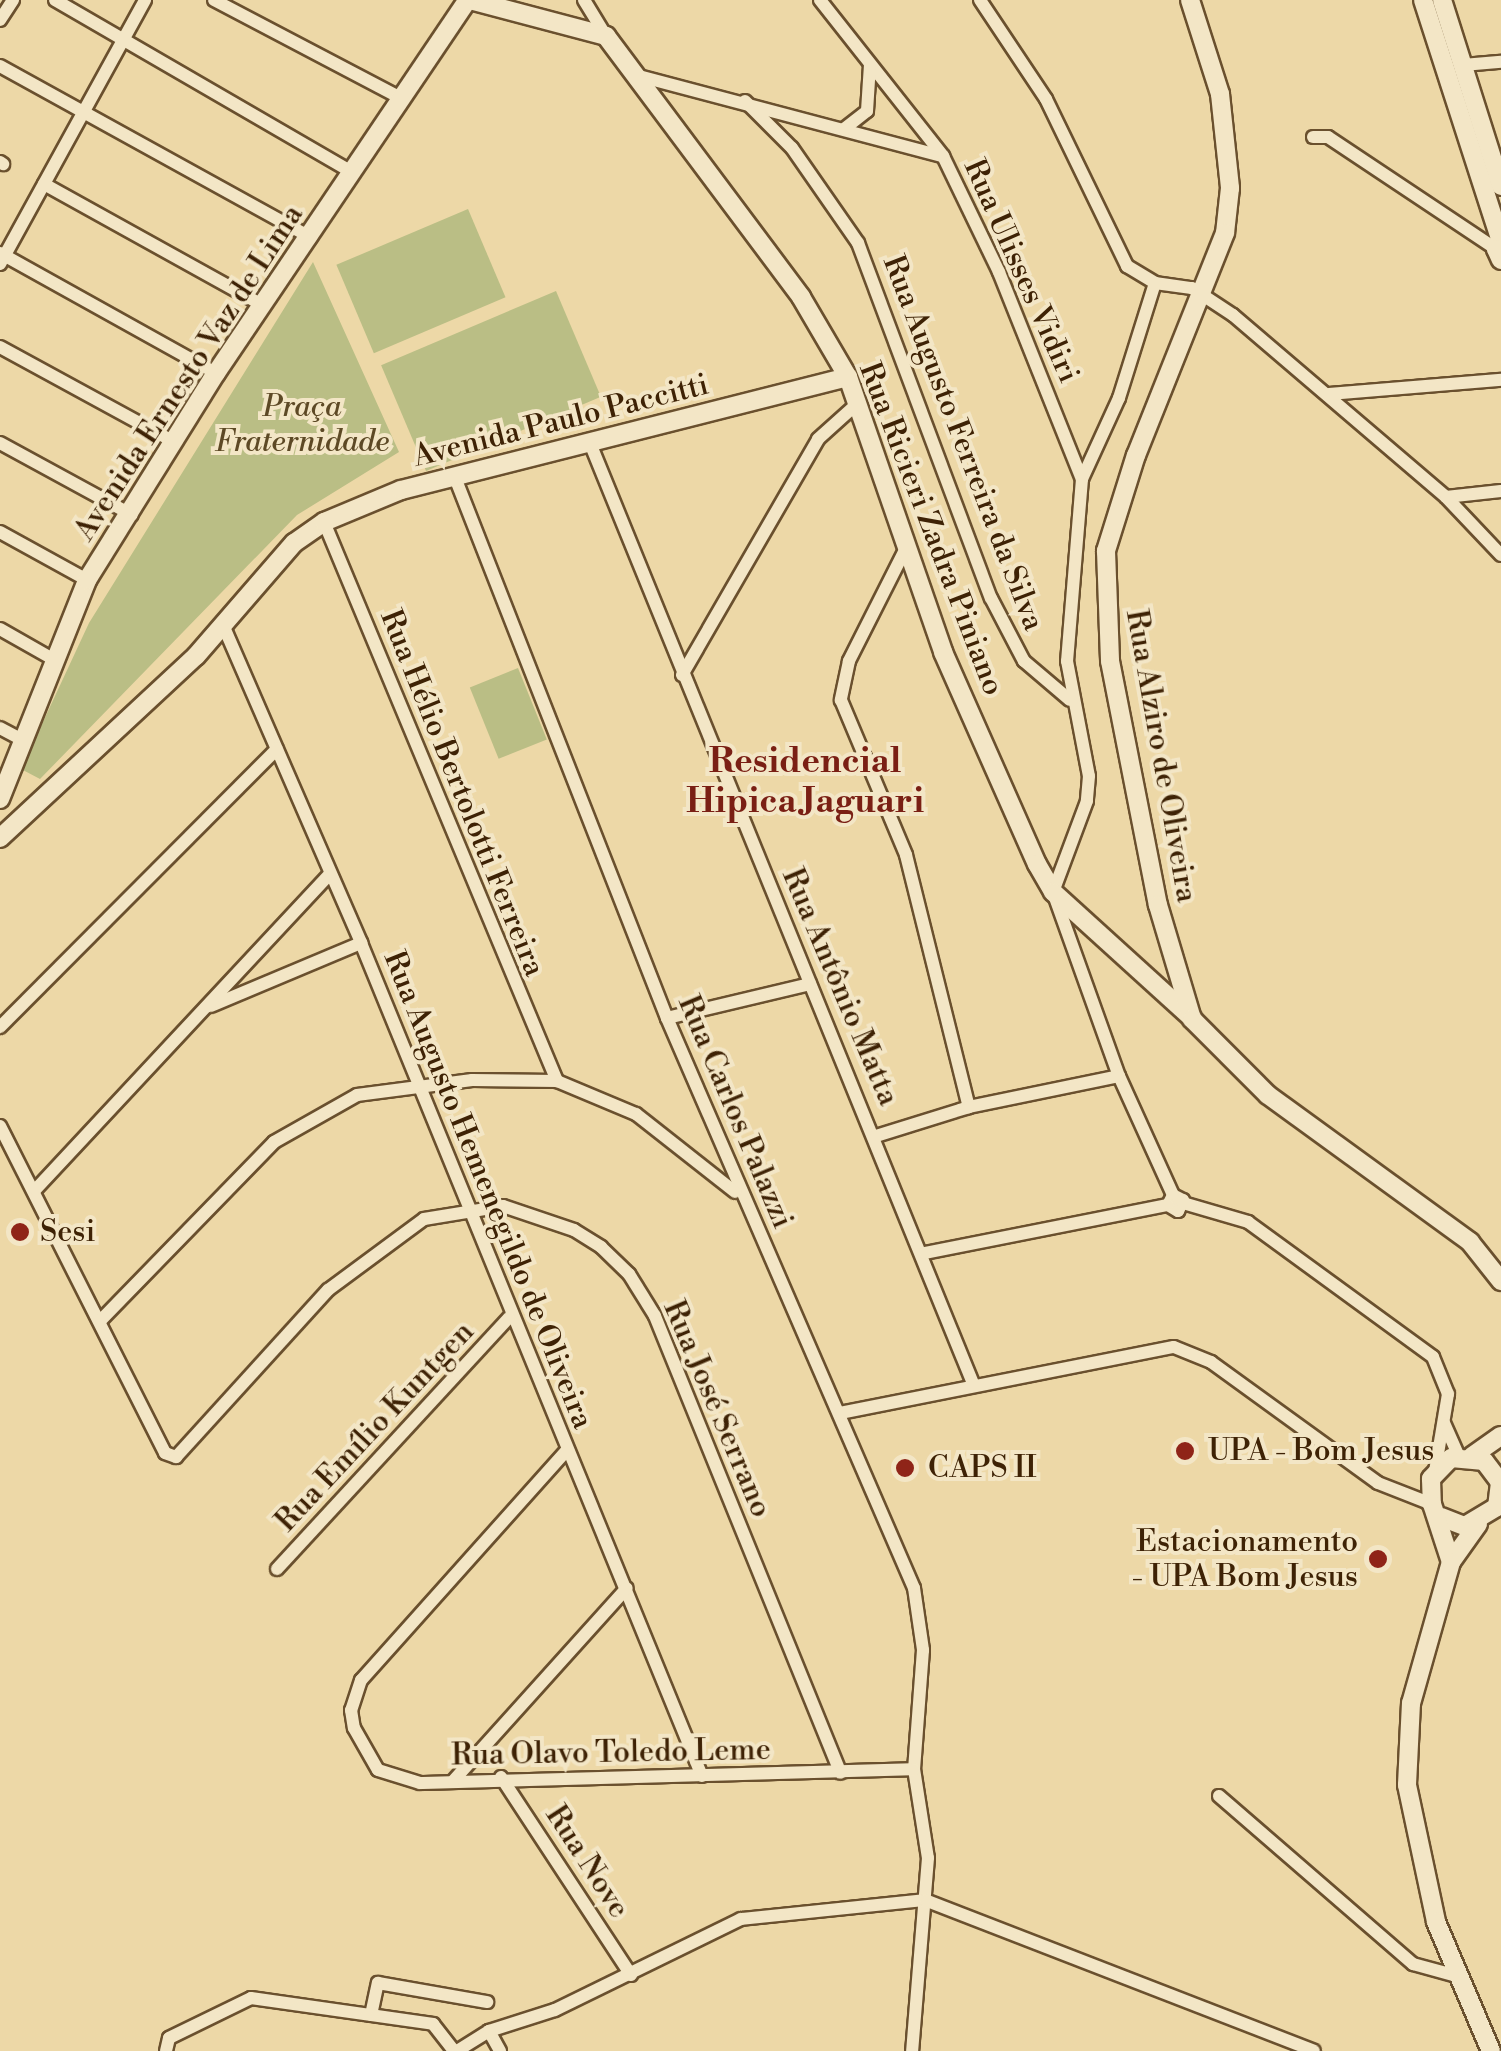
<!DOCTYPE html>
<html>
<head>
<meta charset="utf-8">
<style>
  body { margin:0 }
  #map { position:relative; width:1501px; height:2051px; overflow:hidden; background:#edd8a7; font-family:"Libre Bodoni",serif }
  div>[style] { position:absolute }
  [style*='--x'] { left:calc(var(--x)*1px); top:calc(var(--y)*1px); width:calc(var(--w)*1px); rotate:calc(var(--a)*1deg) }
  .green>* { inset:0; background:#babe85; transform-origin:0 0 }
  .roads { filter:drop-shadow(2px 0 #6a502e) drop-shadow(-2px 0 #6a502e) drop-shadow(0 2px #6a502e) drop-shadow(0 -2px #6a502e) }
  .street>* { height:12px; margin:-6px; padding:0 6px; transform-origin:6px; border-radius:6px; background:#f3e6c6 }
  .secondary>* { height:18px; margin:-9px; padding:0 9px; transform-origin:9px; border-radius:9px; background:#f3e6c6 }
  .dots>* { width:28px; height:28px; translate:-50% -50%; box-sizing:border-box; border:5px solid #f3e6c6; border-radius:50% }
  span { translate:-50% -50%; white-space:nowrap; text-align:center; line-height:1.15; -webkit-text-stroke:8px #f3e6c6; paint-order:stroke }
  .street-label { font-size:30px; color:#3e2205 }
  .park-label { font-size:30px; color:#5d4925; font-style:italic }
  .poi-label { font-size:30px; color:#3e2205 }
  .left { translate:0 -50%; text-align:left }
  .right { translate:-100% -50%; text-align:right }
  .quarter-label { font-size:35px; color:#7a1f14; font-weight:700 }
</style>
</head>
<body>
<div id="map">
  <div class="green">
    <i style="left:468px;top:209px;width:96px;height:143px;rotate:67deg"></i>
    <i style="clip-path:polygon(313px 262px,399px 452px,297px 515px,40px 779px,21px 769px,89px 623px)"></i>
    <i style="left:556px;top:291px;width:115px;height:190px;rotate:67deg"></i>
    <i style="left:518px;top:668px;width:77px;height:52px;rotate:68deg"></i>
  </div>
  <div class="roads">
    <div class="street">
      <i style="--x:55;--y:0;--w:343;--a:30.1"></i>
      <i style="--x:214;--y:0;--w:209;--a:27.7"></i>
      <i style="--x:584;--y:0;--w:42;--a:58.6"></i>
      <i style="--x:820;--y:0;--w:199;--a:51.7"></i>
      <i style="--x:943;--y:156;--w:129;--a:64.2"></i>
      <i style="--x:999;--y:272;--w:223;--a:68.2"></i>
      <i style="--x:980;--y:0;--w:119;--a:56.3"></i>
      <i style="--x:1046;--y:99;--w:186;--a:64.1"></i>
      <i style="--x:1127;--y:266;--w:33;--a:31"></i>
      <i style="--x:1155;--y:283;--w:37;--a:8"></i>
      <i style="--x:1192;--y:288;--w:49;--a:33.4"></i>
      <i style="--x:1233;--y:315;--w:280;--a:40.5"></i>
      <i style="--x:1446;--y:497;--w:80;--a:46.5"></i>
      <i style="--x:0;--y:20;--w:24;--a:-57"></i>
      <i style="--x:1463;--y:65;--w:38;--a:-5"></i>
      <i style="--x:0;--y:66;--w:355;--a:28.9"></i>
      <i style="--x:635;--y:75;--w:318;--a:14.8"></i>
      <i style="--x:745;--y:101;--w:66;--a:45"></i>
      <i style="--x:792;--y:148;--w:116;--a:55.2"></i>
      <i style="--x:858;--y:243;--w:379;--a:69.5"></i>
      <i style="--x:991;--y:598;--w:71;--a:62.4"></i>
      <i style="--x:1024;--y:661;--w:60;--a:40.3"></i>
      <i style="--x:844;--y:129;--w:29;--a:-38"></i>
      <i style="--x:867;--y:111;--w:46;--a:-86.3"></i>
      <i style="--x:1313;--y:137;--w:15;--a:0"></i>
      <i style="--x:1328;--y:137;--w:202;--a:33.7"></i>
      <i style="--x:0;--y:162;--w:4;--a:34"></i>
      <i style="--x:44;--y:184;--w:249;--a:29"></i>
      <i style="--x:0;--y:253;--w:247;--a:29.1"></i>
      <i style="--x:0;--y:264;--w:301;--a:-61.2"></i>
      <i style="--x:1155;--y:283;--w:121;--a:107.4"></i>
      <i style="--x:1119;--y:398;--w:89;--a:114.6"></i>
      <i style="--x:1082;--y:479;--w:183;--a:94.7"></i>
      <i style="--x:1067;--y:661;--w:117;--a:79.2"></i>
      <i style="--x:1089;--y:776;--w:25;--a:95"></i>
      <i style="--x:1087;--y:801;--w:97;--a:110.5"></i>
      <i style="--x:1053;--y:892;--w:195;--a:70.3"></i>
      <i style="--x:1119;--y:1076;--w:131;--a:65.6"></i>
      <i style="--x:1173;--y:1195;--w:11;--a:27"></i>
      <i style="--x:1183;--y:1200;--w:12;--a:114"></i>
      <i style="--x:1178;--y:1211;--w:12;--a:-149"></i>
      <i style="--x:1168;--y:1205;--w:11;--a:-63"></i>
      <i style="--x:0;--y:347;--w:198;--a:28.6"></i>
      <i style="--x:1329;--y:394;--w:173;--a:-4.7"></i>
      <i style="--x:0;--y:443;--w:150;--a:28.6"></i>
      <i style="--x:590;--y:443;--w:1018;--a:67.84"></i>
      <i style="--x:456;--y:480;--w:578;--a:68.59"></i>
      <i style="--x:667;--y:1018;--w:621;--a:66.57"></i>
      <i style="--x:914;--y:1588;--w:63;--a:81.7"></i>
      <i style="--x:923;--y:1650;--w:119;--a:94.3"></i>
      <i style="--x:914;--y:1769;--w:90;--a:81.1"></i>
      <i style="--x:928;--y:1858;--w:194;--a:94.7"></i>
      <i style="--x:1446;--y:497;--w:55;--a:-6.2"></i>
      <i style="--x:324;--y:522;--w:606;--a:67.37"></i>
      <i style="--x:0;--y:532;--w:99;--a:28.9"></i>
      <i style="--x:906;--y:548;--w:127;--a:116.8"></i>
      <i style="--x:849;--y:661;--w:40;--a:102"></i>
      <i style="--x:841;--y:700;--w:168;--a:67.2"></i>
      <i style="--x:906;--y:855;--w:260;--a:76"></i>
      <i style="--x:223;--y:625;--w:347;--a:66.5"></i>
      <i style="--x:361;--y:943;--w:900;--a:67.74"></i>
      <i style="--x:0;--y:629;--w:59;--a:29.6"></i>
      <i style="--x:682;--y:675;--w:272;--a:-60"></i>
      <i style="--x:818;--y:439;--w:54;--a:-42"></i>
      <i style="--x:0;--y:728;--w:27;--a:28"></i>
      <i style="--x:211;--y:1006;--w:163;--a:-22.8"></i>
      <i style="--x:667;--y:1018;--w:147;--a:-13.4"></i>
      <i style="--x:0;--y:1027;--w:392;--a:-45.1"></i>
      <i style="--x:0;--y:1126;--w:366;--a:63.2"></i>
      <i style="--x:165;--y:1453;--w:12;--a:20"></i>
      <i style="--x:176;--y:1457;--w:226;--a:-47.7"></i>
      <i style="--x:328;--y:1290;--w:119;--a:-36.5"></i>
      <i style="--x:424;--y:1219;--w:80;--a:-9.3"></i>
      <i style="--x:503;--y:1206;--w:75;--a:18.7"></i>
      <i style="--x:574;--y:1230;--w:32;--a:32"></i>
      <i style="--x:601;--y:1247;--w:39;--a:44"></i>
      <i style="--x:629;--y:1274;--w:49;--a:58.2"></i>
      <i style="--x:655;--y:1316;--w:493;--a:67.9"></i>
      <i style="--x:876;--y:1136;--w:97;--a:-17.3"></i>
      <i style="--x:969;--y:1107;--w:153;--a:-11.7"></i>
      <i style="--x:36;--y:1189;--w:431;--a:-47"></i>
      <i style="--x:1183;--y:1203;--w:68;--a:16.3"></i>
      <i style="--x:1248;--y:1222;--w:229;--a:36.1"></i>
      <i style="--x:1433;--y:1357;--w:40;--a:68"></i>
      <i style="--x:1448;--y:1394;--w:79;--a:99.5"></i>
      <i style="--x:925;--y:1253;--w:248;--a:-11.2"></i>
      <i style="--x:101;--y:1320;--w:248;--a:-45.8"></i>
      <i style="--x:274;--y:1142;--w:95;--a:-29.5"></i>
      <i style="--x:357;--y:1095;--w:116;--a:-7.4"></i>
      <i style="--x:472;--y:1080;--w:85;--a:0.7"></i>
      <i style="--x:557;--y:1081;--w:86;--a:22.7"></i>
      <i style="--x:636;--y:1114;--w:126;--a:38.2"></i>
      <i style="--x:840;--y:1413;--w:340;--a:-11.2"></i>
      <i style="--x:1174;--y:1347;--w:40;--a:22"></i>
      <i style="--x:1211;--y:1362;--w:206;--a:35.9"></i>
      <i style="--x:1378;--y:1483;--w:58;--a:21.3"></i>
      <i style="--x:1444;--y:1423;--w:36;--a:66"></i>
      <i style="--x:567;--y:1450;--w:309;--a:131.8"></i>
      <i style="--x:361;--y:1680;--w:32;--a:108"></i>
      <i style="--x:351;--y:1710;--w:18;--a:81"></i>
      <i style="--x:354;--y:1728;--w:48;--a:60.3"></i>
      <i style="--x:378;--y:1770;--w:44;--a:17.2"></i>
      <i style="--x:420;--y:1783;--w:494;--a:-1.6"></i>
      <i style="--x:277;--y:1569;--w:342;--a:-47.3"></i>
      <i style="--x:501;--y:1777;--w:237;--a:56.7"></i>
      <i style="--x:454;--y:1780;--w:258;--a:-48"></i>
      <i style="--x:1219;--y:1796;--w:257;--a:40.9"></i>
      <i style="--x:1413;--y:1964;--w:46;--a:15.3"></i>
      <i style="--x:371;--y:2015;--w:33;--a:-78"></i>
      <i style="--x:378;--y:1983;--w:111;--a:9.9"></i>
      <i style="--x:489;--y:2031;--w:23;--a:61"></i>
      <i style="--x:166;--y:2051;--w:13;--a:-77"></i>
      <i style="--x:169;--y:2038;--w:91;--a:-26"></i>
      <i style="--x:251;--y:1998;--w:184;--a:8.1"></i>
      <i style="--x:433;--y:2024;--w:34;--a:52"></i>
      <i style="--x:457;--y:2051;--w:38;--a:-32"></i>
      <i style="--x:489;--y:2031;--w:69;--a:-17.7"></i>
      <i style="--x:555;--y:2010;--w:207;--a:-26.1"></i>
      <i style="--x:741;--y:1919;--w:185;--a:-5.9"></i>
      <i style="--x:925;--y:1900;--w:417;--a:21.2"></i>
    </div>
    <div class="secondary">
      <i style="--x:470;--y:0;--w:141;--a:14.8"></i>
      <i style="--x:606;--y:36;--w:326;--a:53.2"></i>
      <i style="--x:801;--y:297;--w:93;--a:59.6"></i>
      <i style="--x:848;--y:377;--w:291;--a:70.9"></i>
      <i style="--x:943;--y:652;--w:232;--a:66.1"></i>
      <i style="--x:1037;--y:864;--w:32;--a:60"></i>
      <i style="--x:1053;--y:892;--w:188;--a:42.2"></i>
      <i style="--x:1190;--y:0;--w:99;--a:72.3"></i>
      <i style="--x:1220;--y:94;--w:95;--a:83.9"></i>
      <i style="--x:1230;--y:188;--w:45;--a:96.3"></i>
      <i style="--x:1225;--y:233;--w:239;--a:111.8"></i>
      <i style="--x:1136;--y:455;--w:101;--a:107.4"></i>
      <i style="--x:1106;--y:551;--w:110;--a:87.9"></i>
      <i style="--x:1110;--y:661;--w:249;--a:78.9"></i>
      <i style="--x:1158;--y:905;--w:119;--a:73.4"></i>
      <i style="--x:1192;--y:1019;--w:107;--a:45"></i>
      <i style="--x:1268;--y:1095;--w:250;--a:36"></i>
      <i style="--x:1470;--y:1242;--w:50;--a:51.5"></i>
      <i style="--x:1423;--y:0;--w:250;--a:72.1"></i>
      <i style="--x:1442;--y:0;--w:195;--a:72.4"></i>
      <i style="--x:1501;--y:237;--w:13;--a:113"></i>
      <i style="--x:1496;--y:249;--w:12;--a:66"></i>
      <i style="--x:0;--y:799;--w:236;--a:-68.3"></i>
      <i style="--x:87;--y:580;--w:244;--a:-58.1"></i>
      <i style="--x:216;--y:373;--w:450;--a:-56"></i>
      <i style="--x:0;--y:838;--w:267;--a:-42.9"></i>
      <i style="--x:196;--y:656;--w:150;--a:-49.1"></i>
      <i style="--x:294;--y:543;--w:37;--a:-35"></i>
      <i style="--x:324;--y:522;--w:83;--a:-22.6"></i>
      <i style="--x:401;--y:490;--w:461;--a:-14.2"></i>
      <i style="--x:1472;--y:1456;--w:35;--a:-35"></i>
      <i style="--x:1441;--y:1517;--w:26;--a:21"></i>
      <i style="--x:1465;--y:1526;--w:37;--a:-31"></i>
      <i style="--x:1497;--y:1507;--w:25;--a:-83"></i>
      <i style="--x:1500;--y:1482;--w:26;--a:-127"></i>
      <i style="--x:1484;--y:1461;--w:33;--a:-175"></i>
      <i style="--x:1451;--y:1458;--w:29;--a:134"></i>
      <i style="--x:1431;--y:1479;--w:25;--a:88"></i>
      <i style="--x:1432;--y:1504;--w:61;--a:71.9"></i>
      <i style="--x:1478;--y:1524;--w:47;--a:125.4"></i>
      <i style="--x:1451;--y:1562;--w:147;--a:105.8"></i>
      <i style="--x:1411;--y:1703;--w:82;--a:92.8"></i>
      <i style="--x:1407;--y:1785;--w:140;--a:78"></i>
      <i style="--x:1436;--y:1922;--w:140;--a:66.9"></i>
    </div>
  </div>
  <div class="dots">
    <i style="left:20px;top:1232px;background:#8f2418"></i>
    <i style="left:1185px;top:1451px;background:#8f2418"></i>
    <i style="left:905px;top:1468px;background:#8f2418"></i>
    <i style="left:1378px;top:1559px;background:#8f2418"></i>
  </div>
  <div class="street-label">
    <span style="left:1021px;top:271px;rotate:66deg">Rua Ulisses Vidiri</span>
    <span style="left:189px;top:373px;rotate:-57deg">Avenida Ernesto Vaz de Lima</span>
    <span style="left:561px;top:421px;rotate:-14deg">Avenida Paulo Paccitti</span>
    <span style="left:963px;top:443px;rotate:69deg">Rua Augusto Ferreira da Silva</span>
    <span style="left:931px;top:529px;rotate:69deg">Rua Ricieri Zadra Piniano</span>
    <span style="left:1161px;top:756px;rotate:80deg">Rua Alziro de Oliveira</span>
    <span style="left:462px;top:793px;rotate:68deg">Rua Hélio Bertolotti Ferreira</span>
    <span style="left:840px;top:987px;rotate:67deg">Rua Antônio Matta</span>
    <span style="left:735px;top:1112px;rotate:67deg">Rua Carlos Palazzi</span>
    <span style="left:488px;top:1190px;rotate:68deg">Rua Augusto Hemenegildo de Oliveira</span>
    <span style="left:717px;top:1409px;rotate:67deg">Rua José Serrano</span>
    <span style="left:375px;top:1427px;rotate:-47deg">Rua Emílio Kuntgen</span>
    <span style="left:611px;top:1753px;rotate:-1deg">Rua Olavo Toledo Leme</span>
    <span style="left:587px;top:1862px;rotate:57deg">Rua Nove</span>
  </div>
  <div class="park-label">
    <span style="left:302px;top:424px">Praça<br>Fraternidade</span>
  </div>
  <div class="poi-label">
    <span class="left" style="left:40px;top:1232px">Sesi</span>
    <span class="left" style="left:1208px;top:1451px">UPA - Bom Jesus</span>
    <span class="left" style="left:928px;top:1468px">CAPS II</span>
    <span class="right" style="left:1358px;top:1559px">Estacionamento<br>- UPA Bom Jesus</span>
  </div>
  <div class="quarter-label">
    <span style="left:805px;top:782px">Residencial<br>Hipica Jaguari</span>
  </div>
</div>
</body>
</html>
